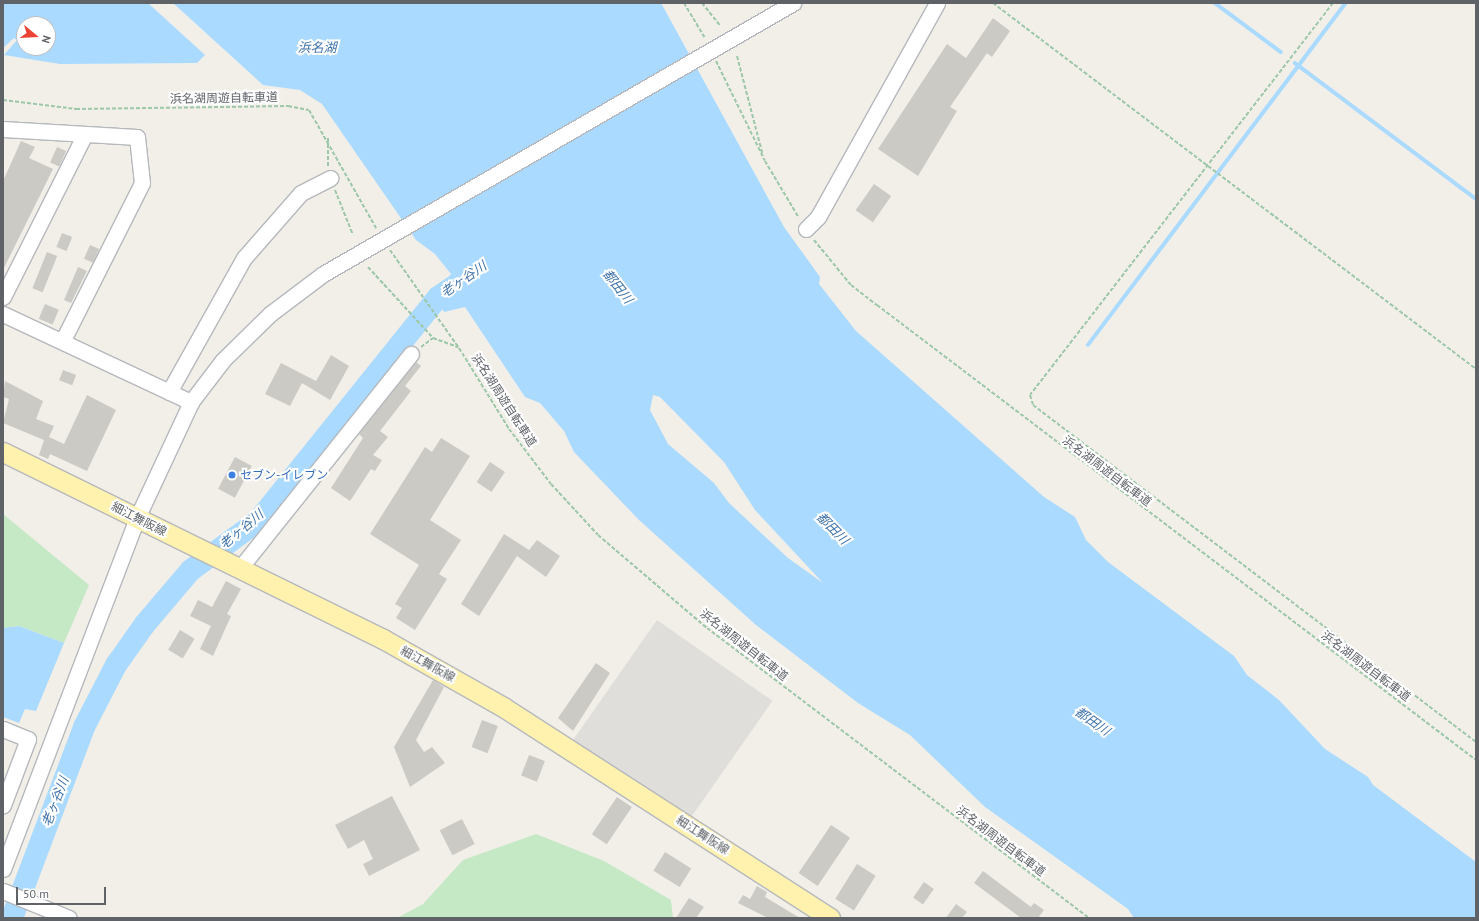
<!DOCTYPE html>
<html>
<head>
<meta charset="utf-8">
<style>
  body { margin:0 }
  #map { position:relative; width:1479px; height:921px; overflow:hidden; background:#f1efe8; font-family:"PT Sans","Noto Sans JP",sans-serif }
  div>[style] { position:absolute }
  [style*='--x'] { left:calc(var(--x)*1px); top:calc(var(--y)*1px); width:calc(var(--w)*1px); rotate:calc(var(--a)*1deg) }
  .industrial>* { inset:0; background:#e0deda; transform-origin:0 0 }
  .green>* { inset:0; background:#c5e8c5 }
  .water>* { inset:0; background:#aadaff }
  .stream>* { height:3.5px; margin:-1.75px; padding:0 1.75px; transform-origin:1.75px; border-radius:1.75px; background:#aadaff }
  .river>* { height:22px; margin:-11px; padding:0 11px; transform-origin:11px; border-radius:11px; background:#aadaff }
  .building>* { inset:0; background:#cccac5; transform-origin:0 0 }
  .path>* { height:2px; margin-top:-1px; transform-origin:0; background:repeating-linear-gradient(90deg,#9cc7a9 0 4px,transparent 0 6px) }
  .roads { filter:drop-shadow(1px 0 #b5b8bc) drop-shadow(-1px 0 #b5b8bc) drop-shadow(0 1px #b5b8bc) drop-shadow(0 -1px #b5b8bc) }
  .minor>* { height:15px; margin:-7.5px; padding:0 7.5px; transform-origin:7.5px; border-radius:7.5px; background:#fff }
  .major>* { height:19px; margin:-9.5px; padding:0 9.5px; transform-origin:9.5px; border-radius:9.5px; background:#fff2af }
  .dots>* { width:11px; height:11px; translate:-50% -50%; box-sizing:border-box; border:2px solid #fff; border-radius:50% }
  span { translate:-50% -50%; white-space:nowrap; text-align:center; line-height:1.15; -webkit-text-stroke:4px #fff; paint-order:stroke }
  .street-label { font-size:12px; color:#5f6368 }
  .shop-label { font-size:12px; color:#366cbe }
  .left { translate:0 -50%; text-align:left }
  .water-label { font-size:13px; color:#4174aa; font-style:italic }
  .frame { position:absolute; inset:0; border:4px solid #5f6368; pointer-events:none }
  .north { position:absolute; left:16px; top:16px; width:40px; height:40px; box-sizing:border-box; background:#fff; border:1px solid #bfc1c3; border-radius:50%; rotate:108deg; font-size:11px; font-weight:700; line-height:16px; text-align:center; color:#5f6368 }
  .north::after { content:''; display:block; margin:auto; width:14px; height:18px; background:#ea4335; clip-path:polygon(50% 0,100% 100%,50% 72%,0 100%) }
  .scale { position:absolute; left:16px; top:887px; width:90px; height:18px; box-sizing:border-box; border:2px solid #5f6368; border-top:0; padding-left:5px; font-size:12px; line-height:14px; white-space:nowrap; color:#5f6368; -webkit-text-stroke:3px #fff; paint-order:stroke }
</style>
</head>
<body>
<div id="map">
  <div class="industrial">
    <i style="left:657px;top:620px;width:141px;height:147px;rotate:35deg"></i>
  </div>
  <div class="green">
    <i style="clip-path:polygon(3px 514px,89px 585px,64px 643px,19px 626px,3px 628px)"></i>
    <i style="clip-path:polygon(536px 834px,604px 861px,671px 900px,673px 918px,397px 918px,423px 904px,463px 860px)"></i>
  </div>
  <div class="water">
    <i style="clip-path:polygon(evenodd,3px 3px,148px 3px,205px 55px,197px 63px,60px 64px,4px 55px,17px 40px,14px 38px,3px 48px,3px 3px,24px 24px,48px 24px,48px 48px,24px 48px,24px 24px)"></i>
    <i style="clip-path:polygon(evenodd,173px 3px,661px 3px,784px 227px,820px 277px,819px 284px,856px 331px,1044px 497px,1075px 517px,1086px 540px,1108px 562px,1234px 656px,1247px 675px,1279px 700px,1325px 749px,1368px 777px,1373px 785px,1476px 862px,1476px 918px,1134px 918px,1128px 909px,985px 807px,910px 735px,858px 703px,756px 625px,639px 520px,574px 452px,564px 431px,540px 403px,525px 397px,465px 307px,444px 312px,434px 297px,451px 274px,435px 254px,416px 240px,322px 104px,300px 90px,263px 85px,173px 3px,653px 395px,660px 397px,724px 462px,755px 510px,823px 583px,788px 558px,729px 503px,714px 483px,668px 444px,650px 410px,653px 395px)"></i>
    <i style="clip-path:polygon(19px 626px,64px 643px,36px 711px,25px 709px,19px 723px,3px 717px,3px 628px)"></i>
  </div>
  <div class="stream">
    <i style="--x:1215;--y:3;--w:82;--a:36.6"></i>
    <i style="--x:1295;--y:63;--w:226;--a:36.9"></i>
    <i style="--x:1088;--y:345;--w:428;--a:-53"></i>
  </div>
  <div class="river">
    <i style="--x:12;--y:918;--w:204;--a:-69.3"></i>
    <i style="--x:84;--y:727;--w:70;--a:-62.7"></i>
    <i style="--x:116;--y:665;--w:50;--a:-54.7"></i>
    <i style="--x:145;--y:624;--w:71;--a:-49.6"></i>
    <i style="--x:191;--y:570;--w:83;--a:-36.2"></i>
    <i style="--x:258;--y:521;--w:287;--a:-51.2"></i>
    <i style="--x:438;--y:297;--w:27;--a:-34"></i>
  </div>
  <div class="building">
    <i style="clip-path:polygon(993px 18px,1010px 31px,992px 57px,987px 53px,950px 107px,957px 111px,918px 176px,878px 149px,947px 44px,966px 58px)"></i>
    <i style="clip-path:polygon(21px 141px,35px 147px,29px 158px,53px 169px,3px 270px,3px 181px)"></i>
    <i style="left:57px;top:147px;width:10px;height:17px;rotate:24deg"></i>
    <i style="left:874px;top:184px;width:21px;height:32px;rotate:35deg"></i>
    <i style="left:62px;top:233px;width:11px;height:15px;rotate:22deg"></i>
    <i style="left:90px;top:245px;width:10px;height:15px;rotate:24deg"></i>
    <i style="left:47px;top:252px;width:11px;height:39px;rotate:22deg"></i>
    <i style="clip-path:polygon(78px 267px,87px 271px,71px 303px,64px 300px)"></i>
    <i style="left:45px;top:304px;width:15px;height:16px;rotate:23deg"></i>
    <i style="clip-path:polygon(331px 355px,349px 366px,330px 400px,302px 383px,290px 406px,265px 394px,281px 363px,316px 381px)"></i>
    <i style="clip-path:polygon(416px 362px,421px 366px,405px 386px,411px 391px,380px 431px,388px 437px,373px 455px,382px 460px,375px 471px,371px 469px,350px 501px,331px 488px,363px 438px,359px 434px)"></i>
    <i style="left:63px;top:370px;width:14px;height:11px;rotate:21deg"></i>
    <i style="clip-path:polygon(5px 381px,43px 401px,36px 419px,54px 426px,49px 437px,64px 444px,87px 395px,116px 410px,87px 471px,50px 454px,48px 459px,39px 455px,44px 440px,3px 423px,9px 399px,3px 397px)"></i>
    <i style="clip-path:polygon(441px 438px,470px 456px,430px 520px,461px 540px,439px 574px,447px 579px,415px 630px,396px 618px,402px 608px,395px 604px,419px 565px,370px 534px,425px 447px,432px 452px)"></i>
    <i style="left:235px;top:457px;width:19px;height:36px;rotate:28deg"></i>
    <i style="left:490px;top:462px;width:18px;height:24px;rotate:34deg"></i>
    <i style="clip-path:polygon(504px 534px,529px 550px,537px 540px,560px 556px,546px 577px,517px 556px,479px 616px,461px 604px)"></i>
    <i style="clip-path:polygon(226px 581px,241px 589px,227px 614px,231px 616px,213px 656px,200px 649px,211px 626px,190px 616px,198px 600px,212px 607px)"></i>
    <i style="left:180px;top:630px;width:17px;height:23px;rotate:31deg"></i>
    <i style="clip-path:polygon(596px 663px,610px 673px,573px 731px,558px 718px)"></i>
    <i style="clip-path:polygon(433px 680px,444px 687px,416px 740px,424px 752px,432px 747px,445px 763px,410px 787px,394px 747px)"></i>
    <i style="left:482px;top:720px;width:17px;height:29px;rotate:21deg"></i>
    <i style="left:529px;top:755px;width:17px;height:22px;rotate:21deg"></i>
    <i style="clip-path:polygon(392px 796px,420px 850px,369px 876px,363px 864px,373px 859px,364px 840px,348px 849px,335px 825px)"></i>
    <i style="left:617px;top:797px;width:18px;height:45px;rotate:34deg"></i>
    <i style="left:462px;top:819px;width:28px;height:25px;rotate:63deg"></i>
    <i style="left:831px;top:825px;width:23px;height:58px;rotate:34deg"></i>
    <i style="left:665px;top:852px;width:31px;height:22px;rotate:32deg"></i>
    <i style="left:857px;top:864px;width:22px;height:41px;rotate:32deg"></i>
    <i style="clip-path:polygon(983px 871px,1031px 907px,1034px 903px,1044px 910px,1038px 918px,1021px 918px,974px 883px)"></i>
    <i style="left:924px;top:882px;width:12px;height:19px;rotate:35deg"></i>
    <i style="clip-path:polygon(757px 886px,767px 892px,765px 897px,800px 918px,768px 918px,738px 903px,743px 895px,750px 899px)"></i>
    <i style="clip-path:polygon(689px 898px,704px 907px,696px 918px,676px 918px)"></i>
    <i style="clip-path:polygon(956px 904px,967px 912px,962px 918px,946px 918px)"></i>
  </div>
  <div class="path">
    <i style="--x:684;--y:3;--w:41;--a:59"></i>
    <i style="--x:702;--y:3;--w:28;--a:51"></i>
    <i style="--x:993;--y:3;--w:606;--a:37.15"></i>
    <i style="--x:1333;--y:3;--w:495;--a:127.7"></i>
    <i style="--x:1030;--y:395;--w:10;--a:73"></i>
    <i style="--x:1033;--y:405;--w:557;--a:37.26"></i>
    <i style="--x:737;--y:56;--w:103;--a:75.4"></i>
    <i style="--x:716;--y:61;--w:111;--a:63.9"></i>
    <i style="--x:765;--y:161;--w:66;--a:59.2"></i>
    <i style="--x:3;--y:100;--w:74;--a:7"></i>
    <i style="--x:76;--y:109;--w:212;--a:-0.8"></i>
    <i style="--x:288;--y:106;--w:21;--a:11"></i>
    <i style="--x:309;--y:110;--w:136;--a:60.4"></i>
    <i style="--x:328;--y:138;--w:28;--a:90"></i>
    <i style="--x:335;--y:190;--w:48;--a:68.2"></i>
    <i style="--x:814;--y:240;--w:58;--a:50.6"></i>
    <i style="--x:851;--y:285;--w:33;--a:38"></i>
    <i style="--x:877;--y:305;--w:752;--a:37.22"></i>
    <i style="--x:390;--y:250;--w:120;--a:54.9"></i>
    <i style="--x:459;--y:348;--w:95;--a:58.3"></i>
    <i style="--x:509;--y:429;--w:69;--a:52.6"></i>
    <i style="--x:551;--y:484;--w:69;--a:47.3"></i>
    <i style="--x:598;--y:535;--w:143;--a:40.5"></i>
    <i style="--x:707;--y:628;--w:480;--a:37.2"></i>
    <i style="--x:368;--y:267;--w:96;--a:47.5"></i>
    <i style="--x:433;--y:338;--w:27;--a:20"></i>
    <i style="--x:421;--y:347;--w:15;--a:-37"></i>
  </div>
  <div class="roads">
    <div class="minor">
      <i style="--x:3;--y:129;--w:134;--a:3.4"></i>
      <i style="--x:137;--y:137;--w:46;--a:83.8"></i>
      <i style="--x:142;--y:183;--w:176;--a:116.7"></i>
      <i style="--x:806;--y:229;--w:17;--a:-45"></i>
      <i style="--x:818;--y:217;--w:245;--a:-60.9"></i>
      <i style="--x:3;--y:297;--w:180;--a:-63.3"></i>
      <i style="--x:3;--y:314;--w:208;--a:25.1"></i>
      <i style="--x:169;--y:392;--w:154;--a:-60.8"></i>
      <i style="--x:244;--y:258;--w:86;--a:-48.8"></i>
      <i style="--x:301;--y:193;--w:33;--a:-27"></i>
      <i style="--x:240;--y:568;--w:274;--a:-51.4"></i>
      <i style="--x:3;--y:729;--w:27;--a:22"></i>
      <i style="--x:28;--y:739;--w:71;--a:110.7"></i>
      <i style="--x:3;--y:869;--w:376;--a:-69.1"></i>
      <i style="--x:137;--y:518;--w:128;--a:-65"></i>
      <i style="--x:191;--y:402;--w:53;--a:-52.7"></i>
      <i style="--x:223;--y:360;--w:66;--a:-44.4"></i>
      <i style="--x:270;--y:314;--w:66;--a:-37"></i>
      <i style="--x:323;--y:274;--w:543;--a:-29.97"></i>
      <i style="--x:3;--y:891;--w:71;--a:22.2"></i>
    </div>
    <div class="major">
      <i style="--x:3;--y:452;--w:424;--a:26.2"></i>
      <i style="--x:383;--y:639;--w:138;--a:29.5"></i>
      <i style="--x:503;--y:707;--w:389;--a:32.8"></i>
    </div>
  </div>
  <div class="dots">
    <i style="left:232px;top:475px;background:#3f7fe0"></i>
  </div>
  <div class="street-label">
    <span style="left:224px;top:98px;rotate:-1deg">浜名湖周遊自転車道</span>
    <span style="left:504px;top:400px;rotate:57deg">浜名湖周遊自転車道</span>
    <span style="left:1107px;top:471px;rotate:37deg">浜名湖周遊自転車道</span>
    <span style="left:139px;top:519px;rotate:27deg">細江舞阪線</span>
    <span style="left:744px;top:645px;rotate:38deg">浜名湖周遊自転車道</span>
    <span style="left:428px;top:664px;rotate:29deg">細江舞阪線</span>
    <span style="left:1366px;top:666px;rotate:37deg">浜名湖周遊自転車道</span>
    <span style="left:703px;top:835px;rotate:33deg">細江舞阪線</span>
    <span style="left:1001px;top:841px;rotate:37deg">浜名湖周遊自転車道</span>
  </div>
  <div class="shop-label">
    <span class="left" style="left:240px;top:475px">セブン-イレブン</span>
  </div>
  <div class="water-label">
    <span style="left:317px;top:48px">浜名湖</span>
    <span style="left:464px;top:280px;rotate:-35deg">老ヶ谷川</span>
    <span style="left:617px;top:287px;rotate:52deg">都田川</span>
    <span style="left:832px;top:529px;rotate:45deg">都田川</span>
    <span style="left:242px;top:530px;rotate:-40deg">老ヶ谷川</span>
    <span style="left:1092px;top:722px;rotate:35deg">都田川</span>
    <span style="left:56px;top:802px;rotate:-69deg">老ヶ谷川</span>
  </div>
  <div class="frame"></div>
  <div class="north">N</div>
  <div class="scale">50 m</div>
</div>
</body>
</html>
